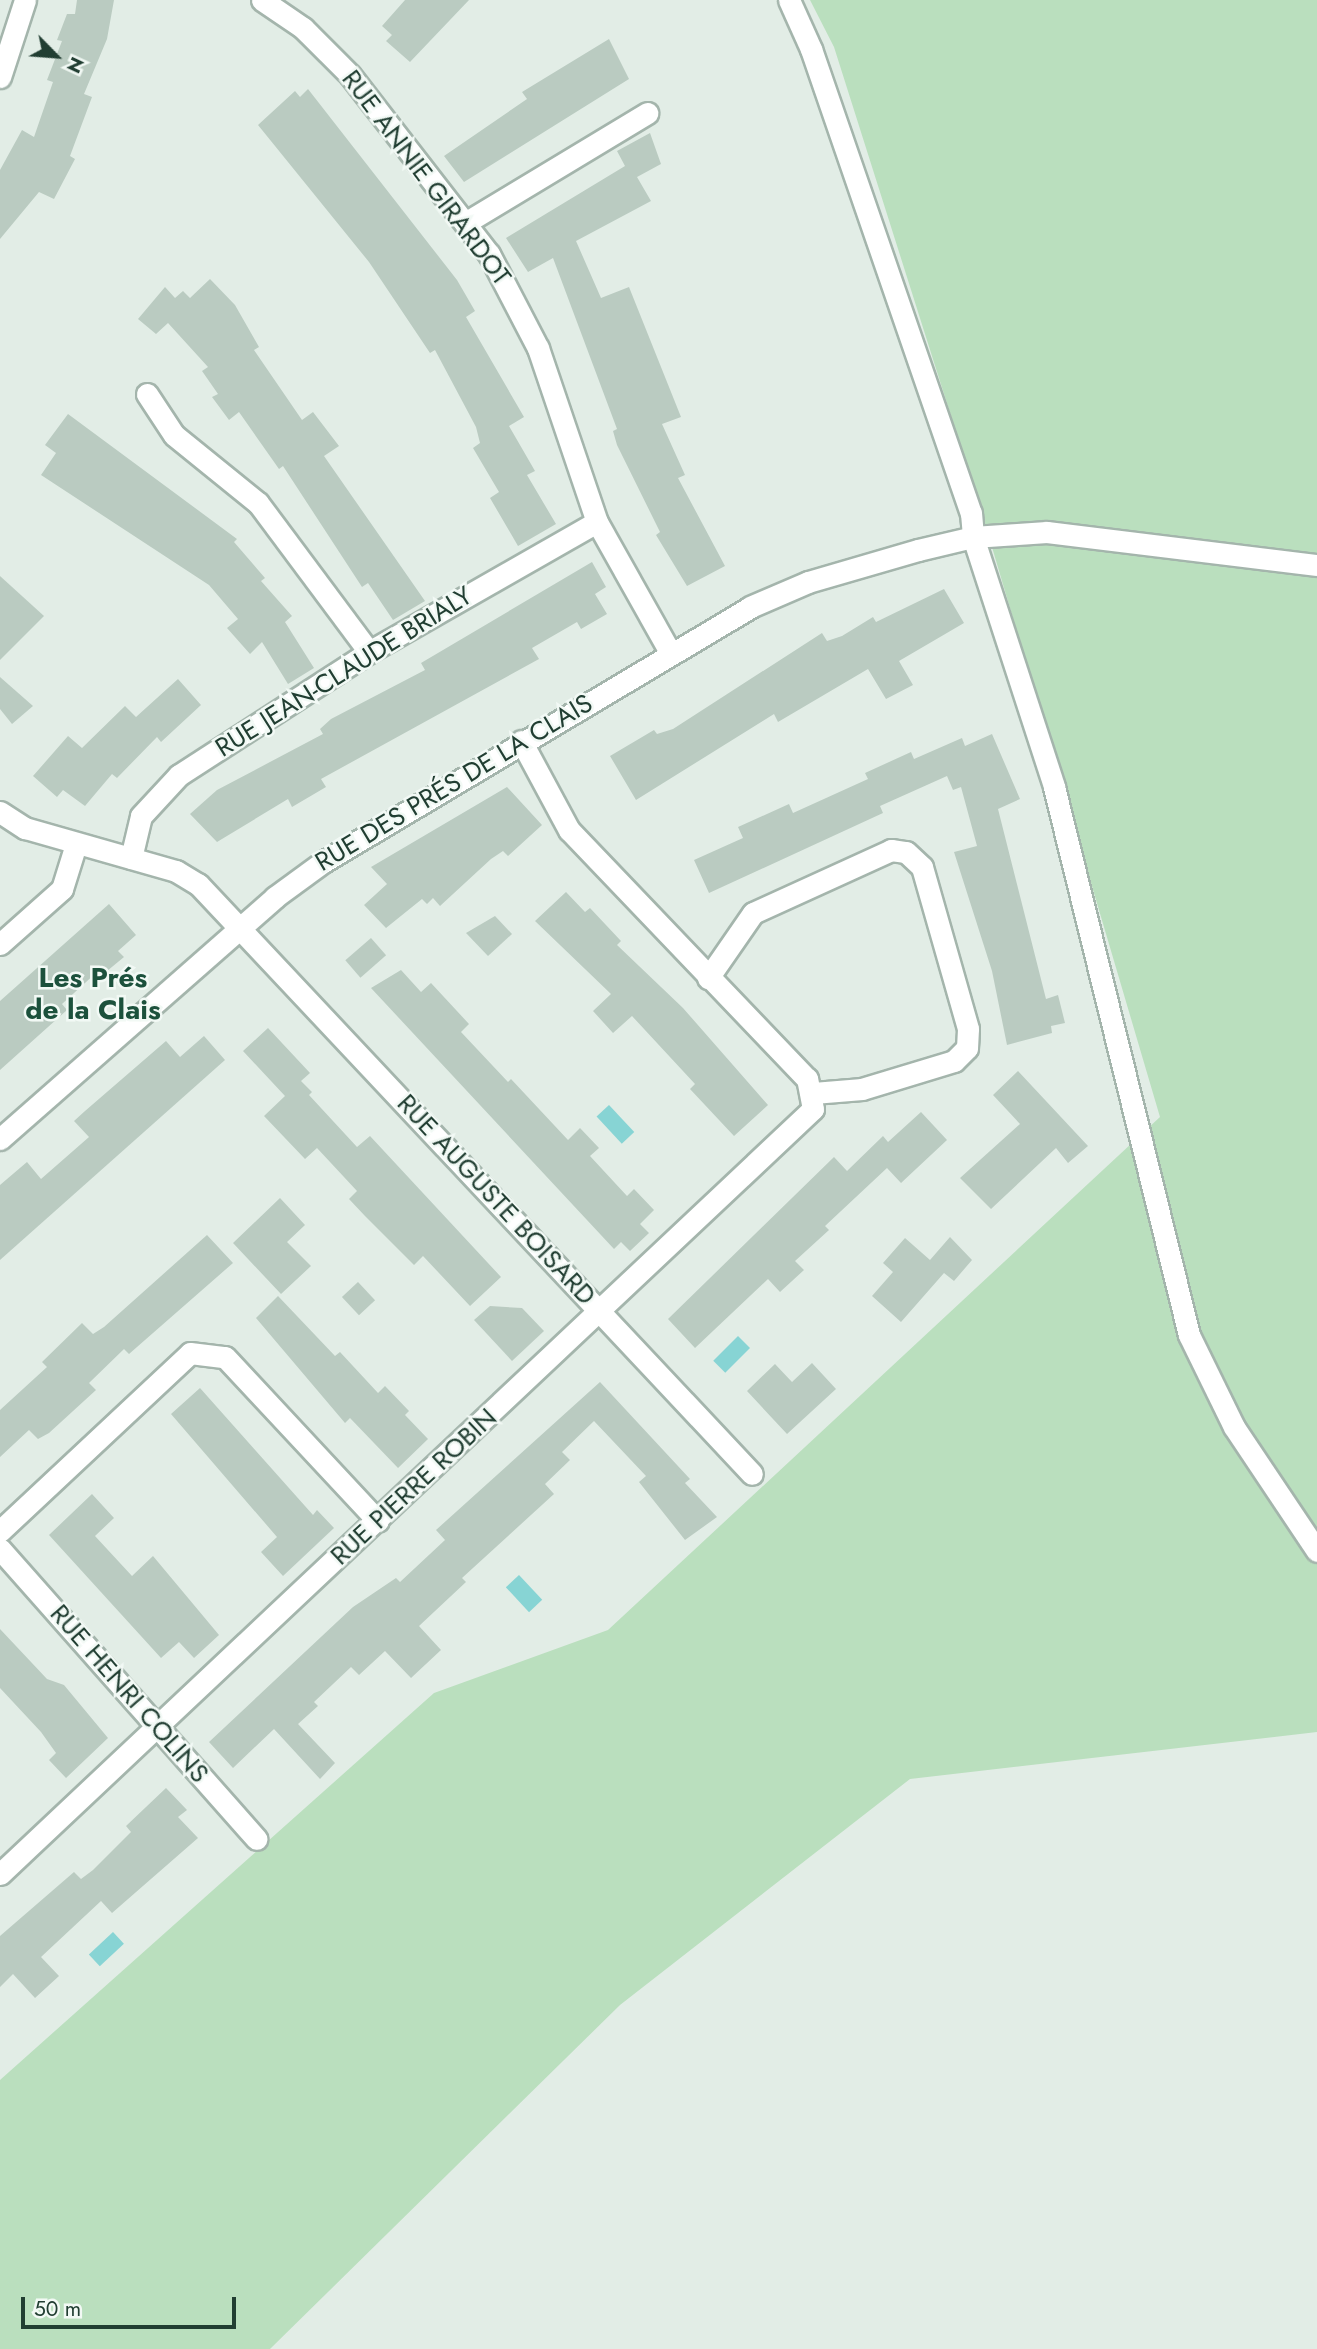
<!DOCTYPE html>
<html>
<head>
<meta charset="utf-8">
<style>
  body { margin:0 }
  #map { position:relative; width:1317px; height:2349px; overflow:hidden; background:#e2ede6; font-family:Jost,sans-serif }
  div>[style] { position:absolute }
  [style*='--x'] { left:calc(var(--x)*1px); top:calc(var(--y)*1px); width:calc(var(--w)*1px); rotate:calc(var(--a)*1deg) }
  .green>* { inset:0; background:#badfbe }
  .water>* { inset:0; background:#87d4d4; transform-origin:0 0 }
  .building>* { inset:0; background:#bacbc1; transform-origin:0 0 }
  .roads { filter:drop-shadow(2px 0 #a4b5ac) drop-shadow(-2px 0 #a4b5ac) drop-shadow(0 2px #a4b5ac) drop-shadow(0 -2px #a4b5ac) }
  .minor>* { height:21px; margin:-10.5px; padding:0 10.5px; transform-origin:10.5px; border-radius:10.5px; background:#fff }
  span { translate:-50% -50%; white-space:nowrap; text-align:center; line-height:1.15; -webkit-text-stroke:5px #f2f9f5; paint-order:stroke }
  .street-label { font-size:26px; color:#213e32 }
  .neighbourhood-label { font-size:28px; color:#1c513c; font-weight:700 }
  .north { position:absolute; left:21px; top:21px; width:70px; height:70px; -webkit-text-stroke:5px #f2f9f5; paint-order:stroke; rotate:115deg; font-size:19px; font-weight:700; line-height:28px; text-align:center; color:#213e32 }
  .north::after { content:''; display:block; margin:auto; width:24px; height:32px; background:#213e32; clip-path:polygon(50% 0,100% 100%,50% 72%,0 100%) }
  .scale { position:absolute; left:21px; top:2297px; width:215px; height:32px; box-sizing:border-box; border:4px solid #213e32; border-top:0; padding-left:9px; font-size:21px; line-height:24px; white-space:nowrap; color:#213e32; -webkit-text-stroke:5px #f2f9f5; paint-order:stroke }
</style>
</head>
<body>
<div id="map">
  <div class="green">
    <i style="clip-path:polygon(810px 0,1317px 0,1317px 1732px,910px 1779px,620px 2005px,270px 2349px,0 2349px,0 2080px,434px 1693px,608px 1630px,1160px 1117px,984px 520px,834px 47px)"></i>
  </div>
  <div class="water">
    <i style="left:609px;top:1105px;width:37px;height:17px;rotate:47deg"></i>
    <i style="left:738px;top:1336px;width:17px;height:35px;rotate:45deg"></i>
    <i style="left:519px;top:1575px;width:34px;height:18px;rotate:47deg"></i>
    <i style="left:113px;top:1932px;width:16px;height:33px;rotate:47deg"></i>
  </div>
  <div class="building">
    <i style="clip-path:polygon(77px 0,114px 0,107px 39px,84px 94px,92px 97px,70px 156px,75px 159px,54px 199px,39px 192px,0 239px,0 170px,22px 130px,34px 137px,53px 82px,47px 80px,62px 41px,57px 40px,67px 14px,75px 14px)"></i>
    <i style="clip-path:polygon(405px 0,469px 0,410px 62px,386px 41px,392px 35px,382px 26px)"></i>
    <i style="clip-path:polygon(609px 39px,629px 79px,464px 182px,444px 156px,527px 99px,522px 92px)"></i>
    <i style="clip-path:polygon(308px 89px,457px 280px,475px 311px,466px 317px,524px 417px,509px 426px,535px 471px,527px 475px,556px 524px,518px 546px,490px 498px,499px 492px,473px 448px,480px 443px,476px 427px,435px 350px,430px 353px,369px 262px,258px 125px,295px 91px,300px 97px)"></i>
    <i style="clip-path:polygon(650px 133px,661px 164px,637px 177px,651px 201px,576px 241px,601px 298px,629px 287px,681px 417px,662px 424px,685px 475px,678px 478px,725px 566px,687px 586px,656px 535px,660px 532px,617px 445px,613px 431px,617px 429px,553px 258px,528px 272px,506px 238px,625px 166px,617px 151px)"></i>
    <i style="clip-path:polygon(210px 279px,235px 305px,259px 347px,254px 350px,302px 420px,313px 412px,339px 446px,324px 456px,425px 601px,393px 620px,368px 583px,362px 587px,283px 466px,279px 469px,239px 412px,229px 420px,212px 397px,218px 394px,202px 371px,208px 367px,168px 323px,156px 334px,138px 319px,165px 287px,175px 298px,183px 291px,190px 298px)"></i>
    <i style="clip-path:polygon(68px 414px,237px 539px,234px 542px,265px 578px,261px 581px,292px 616px,285px 622px,314px 668px,288px 684px,262px 642px,250px 654px,227px 628px,238px 619px,209px 585px,41px 475px,56px 453px,45px 445px)"></i>
    <i style="clip-path:polygon(592px 562px,606px 587px,595px 594px,607px 614px,581px 629px,577px 622px,532px 648px,539px 659px,321px 779px,326px 787px,292px 807px,288px 799px,217px 842px,190px 814px,217px 790px,323px 734px,320px 729px,331px 719px,425px 670px,421px 663px)"></i>
    <i style="clip-path:polygon(0 576px,44px 616px,0 660px)"></i>
    <i style="clip-path:polygon(944px 589px,964px 623px,899px 661px,913px 685px,886px 699px,868px 669px,778px 722px,774px 714px,636px 800px,610px 756px,654px 730px,657px 734px,673px 729px,822px 633px,827px 641px,842px 636px,873px 617px,876px 622px)"></i>
    <i style="clip-path:polygon(0 677px,33px 706px,12px 724px,0 709px)"></i>
    <i style="clip-path:polygon(178px 679px,201px 705px,161px 742px,157px 737px,117px 778px,112px 774px,85px 806px,63px 790px,57px 797px,33px 776px,68px 736px,82px 748px,125px 706px,136px 717px)"></i>
    <i style="clip-path:polygon(992px 734px,1020px 799px,998px 809px,1046px 999px,1058px 995px,1065px 1023px,1051px 1026px,1052px 1033px,1007px 1045px,992px 971px,954px 852px,977px 846px,961px 787px,953px 790px,947px 776px,880px 806px,883px 813px,709px 893px,694px 860px,743px 838px,738px 827px,789px 804px,793px 813px,868px 779px,865px 773px,911px 752px,914px 759px,962px 738px,965px 746px)"></i>
    <i style="clip-path:polygon(507px 787px,542px 825px,508px 856px,503px 851px,491px 859px,440px 906px,433px 898px,427px 904px,422px 899px,386px 928px,364px 905px,387px 884px,371px 867px)"></i>
    <i style="clip-path:polygon(566px 892px,585px 912px,590px 908px,621px 941px,617px 945px,683px 1008px,768px 1105px,734px 1136px,690px 1089px,695px 1084px,632px 1016px,613px 1033px,593px 1011px,611px 994px,535px 921px)"></i>
    <i style="clip-path:polygon(109px 904px,136px 935px,118px 951px,124px 957px,101px 976px,97px 972px,62px 1004px,67px 1010px,0 1070px,0 1001px)"></i>
    <i style="clip-path:polygon(495px 916px,512px 934px,488px 956px,466px 933px)"></i>
    <i style="left:371px;top:938px;width:23px;height:34px;rotate:49deg"></i>
    <i style="clip-path:polygon(401px 970px,421px 992px,431px 983px,469px 1024px,461px 1032px,508px 1082px,511px 1079px,568px 1140px,580px 1128px,599px 1148px,590px 1156px,627px 1196px,634px 1189px,654px 1210px,640px 1224px,649px 1233px,630px 1251px,621px 1242px,614px 1249px,371px 988px)"></i>
    <i style="clip-path:polygon(268px 1028px,310px 1073px,301px 1081px,312px 1092px,309px 1095px,357px 1147px,370px 1136px,501px 1277px,470px 1306px,423px 1256px,414px 1265px,365px 1216px,349px 1199px,357px 1191px,317px 1148px,305px 1159px,264px 1116px,285px 1096px,243px 1051px)"></i>
    <i style="clip-path:polygon(204px 1036px,225px 1060px,0 1260px,0 1185px,27px 1162px,41px 1179px,89px 1137px,74px 1121px,85px 1111px,166px 1041px,180px 1057px)"></i>
    <i style="clip-path:polygon(1018px 1071px,1088px 1146px,1068px 1163px,1056px 1148px,991px 1209px,960px 1178px,1020px 1124px,993px 1095px)"></i>
    <i style="clip-path:polygon(921px 1112px,947px 1140px,901px 1183px,887px 1168px,825px 1226px,829px 1230px,795px 1261px,804px 1270px,780px 1292px,768px 1279px,695px 1348px,668px 1319px,834px 1157px,847px 1171px,883px 1136px,888px 1142px)"></i>
    <i style="clip-path:polygon(280px 1198px,305px 1225px,287px 1242px,311px 1266px,281px 1294px,233px 1243px)"></i>
    <i style="clip-path:polygon(207px 1235px,233px 1263px,129px 1354px,124px 1349px,89px 1383px,96px 1390px,49px 1433px,38px 1439px,29px 1430px,0 1457px,0 1410px,47px 1367px,42px 1362px,82px 1323px,93px 1334px,104px 1327px)"></i>
    <i style="clip-path:polygon(950px 1237px,972px 1260px,954px 1281px,944px 1273px,901px 1322px,872px 1296px,893px 1272px,883px 1263px,905px 1238px,930px 1260px)"></i>
    <i style="left:358px;top:1282px;width:25px;height:22px;rotate:47deg"></i>
    <i style="clip-path:polygon(278px 1296px,335px 1356px,340px 1352px,378px 1393px,385px 1386px,409px 1411px,405px 1415px,428px 1439px,398px 1468px,350px 1418px,345px 1423px,256px 1318px)"></i>
    <i style="clip-path:polygon(490px 1306px,522px 1308px,544px 1331px,512px 1361px,474px 1320px)"></i>
    <i style="clip-path:polygon(812px 1363px,836px 1389px,787px 1434px,747px 1391px,775px 1364px,792px 1382px)"></i>
    <i style="clip-path:polygon(600px 1382px,690px 1479px,685px 1483px,717px 1517px,685px 1540px,639px 1482px,646px 1476px,594px 1421px,562px 1452px,570px 1460px,545px 1484px,554px 1494px,462px 1578px,466px 1582px,419px 1626px,441px 1650px,411px 1678px,385px 1651px,359px 1675px,351px 1667px,314px 1702px,318px 1706px,298px 1724px,335px 1763px,320px 1779px,274px 1729px,233px 1768px,209px 1742px,353px 1607px,396px 1578px,400px 1582px,445px 1540px,436px 1530px)"></i>
    <i style="clip-path:polygon(200px 1388px,313px 1515px,317px 1510px,334px 1528px,283px 1576px,261px 1552px,277px 1537px,171px 1414px)"></i>
    <i style="clip-path:polygon(92px 1494px,114px 1518px,95px 1536px,132px 1576px,153px 1556px,219px 1635px,194px 1658px,179px 1642px,161px 1658px,49px 1535px)"></i>
    <i style="clip-path:polygon(0 1629px,47px 1679px,64px 1685px,108px 1738px,66px 1778px,49px 1760px,56px 1753px,41px 1732px,0 1688px)"></i>
    <i style="clip-path:polygon(166px 1788px,187px 1810px,178px 1817px,198px 1838px,112px 1913px,101px 1901px,41px 1957px,59px 1976px,35px 1998px,13px 1974px,0 1987px,0 1936px,74px 1872px,81px 1879px,93px 1870px,131px 1832px,126px 1826px)"></i>
  </div>
  <div class="roads">
    <div class="minor">
      <i style="--x:262;--y:0;--w:50;--a:34.3"></i>
      <i style="--x:303;--y:28;--w:66;--a:45"></i>
      <i style="--x:350;--y:75;--w:227;--a:52.2"></i>
      <i style="--x:489;--y:254;--w:106;--a:62.5"></i>
      <i style="--x:538;--y:348;--w:184;--a:71.3"></i>
      <i style="--x:597;--y:522;--w:149;--a:60.7"></i>
      <i style="--x:789;--y:0;--w:54;--a:65.8"></i>
      <i style="--x:811;--y:49;--w:491;--a:71"></i>
      <i style="--x:971;--y:513;--w:24;--a:85"></i>
      <i style="--x:973;--y:537;--w:263;--a:72"></i>
      <i style="--x:1054;--y:787;--w:564;--a:76.16"></i>
      <i style="--x:1189;--y:1335;--w:102;--a:63.9"></i>
      <i style="--x:1234;--y:1427;--w:149;--a:56.2"></i>
      <i style="--x:0;--y:77;--w:81;--a:-72"></i>
      <i style="--x:465;--y:223;--w:213;--a:-31.1"></i>
      <i style="--x:147;--y:394;--w:49;--a:56.6"></i>
      <i style="--x:174;--y:435;--w:108;--a:39"></i>
      <i style="--x:258;--y:503;--w:186;--a:53.3"></i>
      <i style="--x:0;--y:812;--w:30;--a:33"></i>
      <i style="--x:25;--y:828;--w:157;--a:15.9"></i>
      <i style="--x:176;--y:871;--w:26;--a:31"></i>
      <i style="--x:198;--y:884;--w:809;--a:46.8"></i>
      <i style="--x:131;--y:858;--w:43;--a:-76.6"></i>
      <i style="--x:141;--y:816;--w:56;--a:-47.2"></i>
      <i style="--x:179;--y:775;--w:226;--a:-32.9"></i>
      <i style="--x:369;--y:652;--w:262;--a:-29.7"></i>
      <i style="--x:0;--y:944;--w:83;--a:-41.6"></i>
      <i style="--x:62;--y:889;--w:47;--a:-72.7"></i>
      <i style="--x:708;--y:978;--w:79;--a:-55.3"></i>
      <i style="--x:753;--y:913;--w:152;--a:-24.5"></i>
      <i style="--x:891;--y:850;--w:15;--a:8"></i>
      <i style="--x:906;--y:852;--w:22;--a:43"></i>
      <i style="--x:922;--y:867;--w:168;--a:74.1"></i>
      <i style="--x:968;--y:1029;--w:19;--a:93"></i>
      <i style="--x:967;--y:1048;--w:18;--a:135"></i>
      <i style="--x:954;--y:1061;--w:96;--a:163.1"></i>
      <i style="--x:862;--y:1089;--w:49;--a:175.3"></i>
      <i style="--x:0;--y:1139;--w:366;--a:-41.3"></i>
      <i style="--x:275;--y:897;--w:59;--a:-36.1"></i>
      <i style="--x:323;--y:862;--w:497;--a:-30.8"></i>
      <i style="--x:750;--y:607;--w:63;--a:-23.3"></i>
      <i style="--x:808;--y:582;--w:115;--a:-16.2"></i>
      <i style="--x:918;--y:550;--w:57;--a:-13.3"></i>
      <i style="--x:973;--y:537;--w:74;--a:-3.9"></i>
      <i style="--x:1047;--y:532;--w:272;--a:7"></i>
      <i style="--x:0;--y:1531;--w:260;--a:-43.1"></i>
      <i style="--x:190;--y:1353;--w:35;--a:7"></i>
      <i style="--x:225;--y:1357;--w:224;--a:47"></i>
      <i style="--x:0;--y:1549;--w:387;--a:48.5"></i>
      <i style="--x:0;--y:1874;--w:1116;--a:-43.26"></i>
      <i style="--x:813;--y:1109;--w:31;--a:-101"></i>
      <i style="--x:807;--y:1079;--w:344;--a:-133.7"></i>
      <i style="--x:569;--y:830;--w:101;--a:-118.3"></i>
    </div>
  </div>
  <div class="street-label">
    <span style="left:426px;top:178px;rotate:53deg">RUE ANNIE GIRARDOT</span>
    <span style="left:344px;top:672px;rotate:-32deg">RUE JEAN-CLAUDE BRIALY</span>
    <span style="left:454px;top:783px;rotate:-31deg">RUE DES PRÉS DE LA CLAIS</span>
    <span style="left:496px;top:1200px;rotate:47deg">RUE AUGUSTE BOISARD</span>
    <span style="left:414px;top:1487px;rotate:-43deg">RUE PIERRE ROBIN</span>
    <span style="left:129px;top:1694px;rotate:49deg">RUE HENRI COLINS</span>
  </div>
  <div class="neighbourhood-label">
    <span style="left:93px;top:994px">Les Prés<br>de la Clais</span>
  </div>
  <div class="north">N</div>
  <div class="scale">50 m</div>
</div>
</body>
</html>
